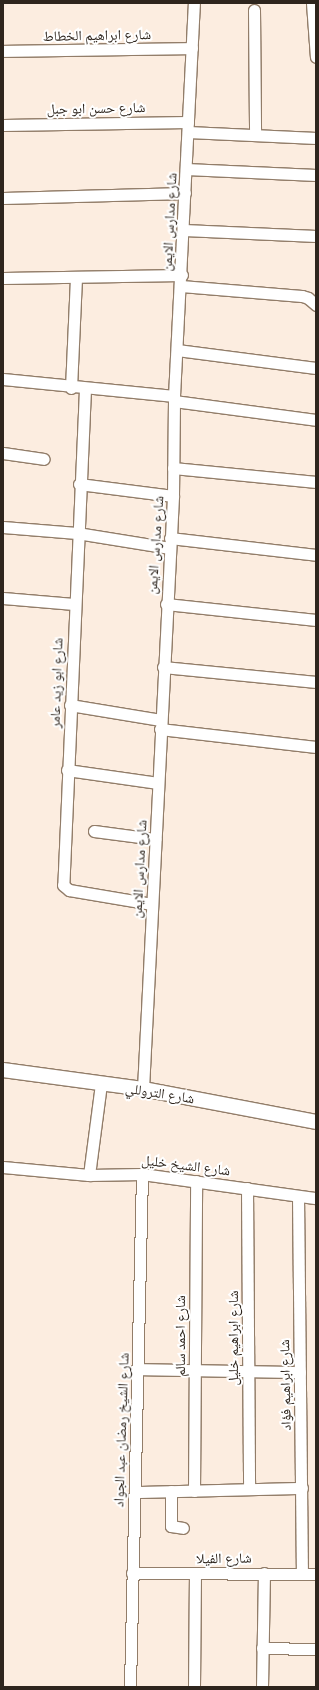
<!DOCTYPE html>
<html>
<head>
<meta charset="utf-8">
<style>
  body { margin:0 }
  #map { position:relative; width:319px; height:1690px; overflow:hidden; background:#fcede0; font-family:Raleway,"Noto Naskh Arabic",sans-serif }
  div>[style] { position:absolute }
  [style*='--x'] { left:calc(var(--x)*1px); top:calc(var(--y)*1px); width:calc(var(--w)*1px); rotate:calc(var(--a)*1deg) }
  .roads { filter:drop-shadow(1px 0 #927d69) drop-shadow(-1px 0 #927d69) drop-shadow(0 1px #927d69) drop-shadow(0 -1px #927d69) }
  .minor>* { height:11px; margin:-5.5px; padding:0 5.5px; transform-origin:5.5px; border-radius:5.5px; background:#fff }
  .tertiary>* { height:14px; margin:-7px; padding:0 7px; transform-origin:7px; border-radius:7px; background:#fff }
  span { translate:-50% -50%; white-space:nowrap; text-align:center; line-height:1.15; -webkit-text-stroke:4px #fff; paint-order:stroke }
  .street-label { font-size:14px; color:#2e251d }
  .frame { position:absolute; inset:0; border:4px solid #2e251d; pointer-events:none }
</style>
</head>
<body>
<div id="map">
  <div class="roads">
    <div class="minor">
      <i style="--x:312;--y:3;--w:54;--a:85.8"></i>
      <i style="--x:254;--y:10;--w:125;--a:89.5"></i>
      <i style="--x:3;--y:51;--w:189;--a:-0.9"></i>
      <i style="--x:3;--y:125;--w:185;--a:-0.9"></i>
      <i style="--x:188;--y:132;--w:128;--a:2.7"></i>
      <i style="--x:186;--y:169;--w:130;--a:2.6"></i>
      <i style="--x:3;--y:198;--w:182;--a:-1.6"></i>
      <i style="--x:184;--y:230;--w:132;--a:2.6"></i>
      <i style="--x:3;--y:278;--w:179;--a:-1"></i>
      <i style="--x:181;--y:286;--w:121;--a:4.7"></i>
      <i style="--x:302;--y:296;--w:6;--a:18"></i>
      <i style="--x:308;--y:298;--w:11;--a:41"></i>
      <i style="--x:177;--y:350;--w:140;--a:7.4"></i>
      <i style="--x:3;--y:379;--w:172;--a:5.7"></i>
      <i style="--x:71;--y:388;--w:111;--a:-87.4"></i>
      <i style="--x:85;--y:389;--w:496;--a:92.5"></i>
      <i style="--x:63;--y:885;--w:8;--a:40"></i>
      <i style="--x:69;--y:890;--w:84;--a:9.6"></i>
      <i style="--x:174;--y:401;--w:143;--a:7.6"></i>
      <i style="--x:3;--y:453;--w:41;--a:8.3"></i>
      <i style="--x:173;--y:468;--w:144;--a:5.6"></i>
      <i style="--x:79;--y:484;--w:95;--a:7.3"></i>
      <i style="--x:3;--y:527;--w:74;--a:4.6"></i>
      <i style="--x:77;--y:533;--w:94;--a:9.2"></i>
      <i style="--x:170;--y:538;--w:147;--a:6.6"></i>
      <i style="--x:3;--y:598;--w:71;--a:4.8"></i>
      <i style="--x:166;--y:604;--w:151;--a:6.1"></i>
      <i style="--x:163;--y:667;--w:154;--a:5.6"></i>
      <i style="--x:70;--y:705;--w:92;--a:9.4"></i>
      <i style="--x:160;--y:729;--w:157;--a:6.6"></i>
      <i style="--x:67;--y:770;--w:92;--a:8.1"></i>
      <i style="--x:94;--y:831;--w:62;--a:7.5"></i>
      <i style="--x:143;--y:1089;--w:594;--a:-87.1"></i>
      <i style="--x:173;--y:496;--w:100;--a:-89.4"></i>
      <i style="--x:174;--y:396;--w:394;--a:-87.1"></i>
      <i style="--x:3;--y:1167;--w:86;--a:5.3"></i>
      <i style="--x:89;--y:1175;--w:53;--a:-1.1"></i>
      <i style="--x:142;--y:1174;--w:176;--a:7.9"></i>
      <i style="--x:89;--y:1175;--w:92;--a:-82.5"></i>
      <i style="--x:247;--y:1188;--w:301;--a:89.6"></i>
      <i style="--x:298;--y:1196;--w:378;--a:89.4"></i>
      <i style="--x:138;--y:1369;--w:162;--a:1.1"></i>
      <i style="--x:171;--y:1491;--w:35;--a:90"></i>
      <i style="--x:171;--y:1526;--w:12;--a:9"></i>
      <i style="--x:194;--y:1491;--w:310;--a:-89.6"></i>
      <i style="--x:135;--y:1492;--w:167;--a:-1.4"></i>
      <i style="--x:132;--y:1573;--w:184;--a:0.3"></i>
      <i style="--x:262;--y:1648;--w:54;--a:1.1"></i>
      <i style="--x:130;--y:1687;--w:513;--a:-88.66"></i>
      <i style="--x:194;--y:1687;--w:113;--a:-89.5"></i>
      <i style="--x:262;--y:1687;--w:114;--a:-89"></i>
    </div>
    <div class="tertiary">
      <i style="--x:3;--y:1070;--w:141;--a:7.7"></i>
      <i style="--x:143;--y:1089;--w:176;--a:10.8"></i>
    </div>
  </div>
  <div class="street-label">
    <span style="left:97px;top:35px;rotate:-1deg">شارع ابراهيم الخطاط</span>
    <span style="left:96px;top:108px;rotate:-1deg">شارع حسن ابو جبل</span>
    <span style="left:169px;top:222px;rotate:-87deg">شارع مدارس الايمن</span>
    <span style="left:155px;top:545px;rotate:-86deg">شارع مدارس الايمن</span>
    <span style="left:56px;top:683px;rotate:-88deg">شارع ابو زيد عامر</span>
    <span style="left:139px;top:869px;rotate:-87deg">شارع مدارس الايمن</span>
    <span style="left:160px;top:1093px;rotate:9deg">شارع التروللي</span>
    <span style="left:186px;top:1165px;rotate:7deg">شارع الشيخ خليل</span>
    <span style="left:180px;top:1336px;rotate:-90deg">شارع احمد سالم</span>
    <span style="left:233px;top:1338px;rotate:-90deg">شارع ابراهيم خليل</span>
    <span style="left:285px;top:1385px;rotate:-91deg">شارع ابراهيم فؤاد</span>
    <span style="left:121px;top:1430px;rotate:-88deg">شارع الشيخ رمضان عبد الجواد</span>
    <span style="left:224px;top:1558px;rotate:-1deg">شارع الفيلا</span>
  </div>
  <div class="frame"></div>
</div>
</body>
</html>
